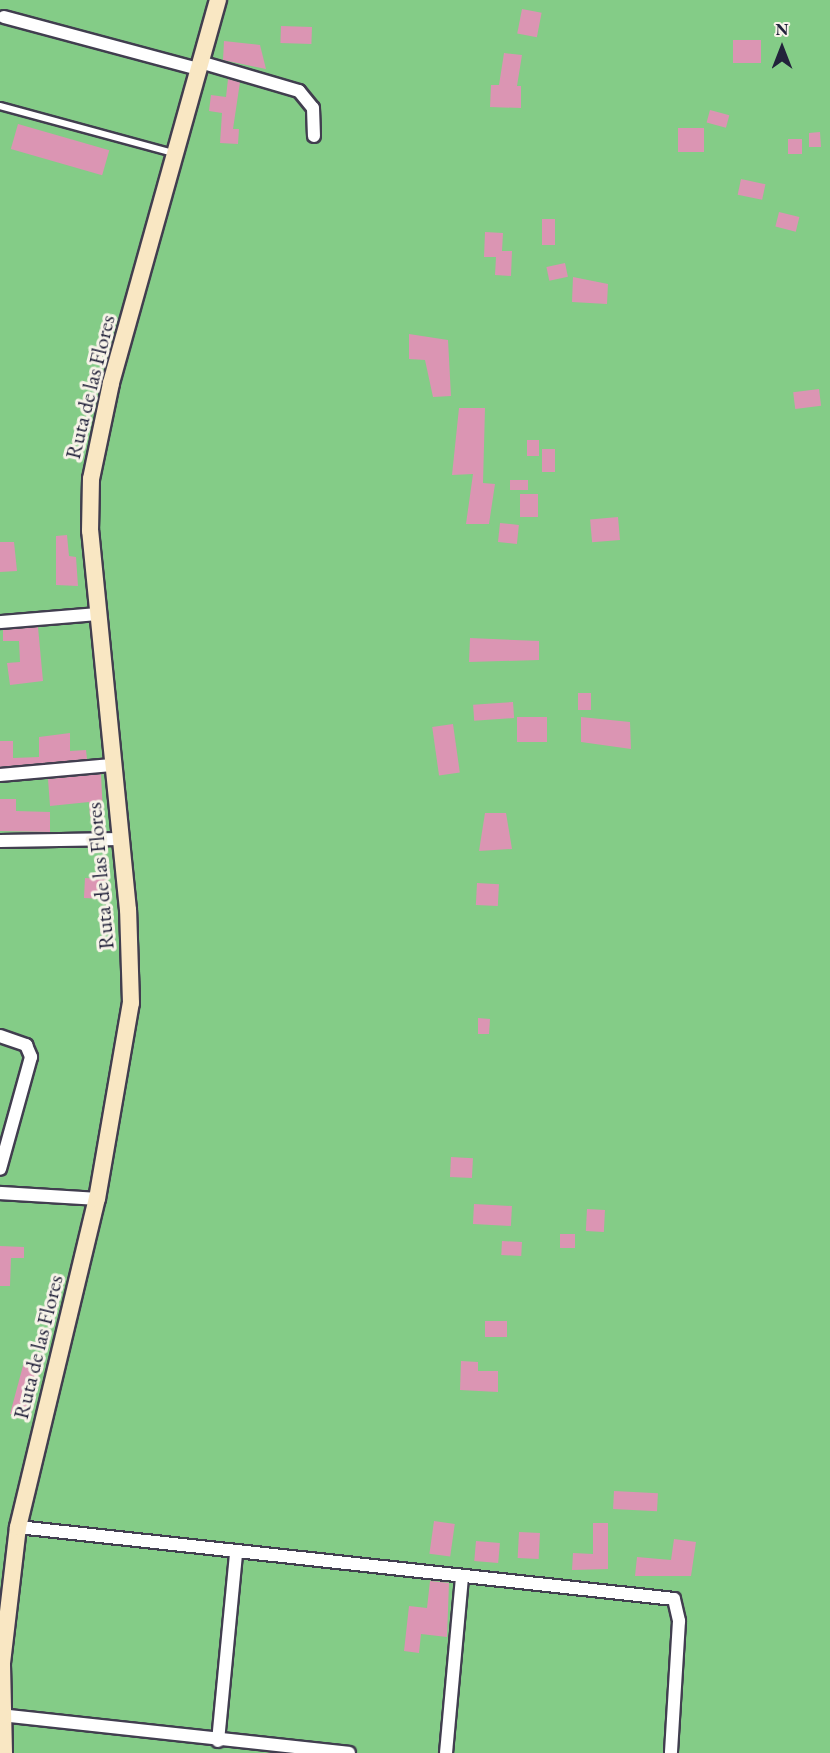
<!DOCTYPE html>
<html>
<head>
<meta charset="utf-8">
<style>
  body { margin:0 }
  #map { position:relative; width:830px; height:1753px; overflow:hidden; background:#f0e0c2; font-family:"EB Garamond",serif }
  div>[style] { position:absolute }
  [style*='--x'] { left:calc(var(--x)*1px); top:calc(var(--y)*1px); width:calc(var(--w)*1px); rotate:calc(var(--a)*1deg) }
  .green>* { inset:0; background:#84cc87; transform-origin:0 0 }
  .building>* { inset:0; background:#db95b3; transform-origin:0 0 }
  .roads { filter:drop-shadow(2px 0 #413e4f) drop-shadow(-2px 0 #413e4f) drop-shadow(0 2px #413e4f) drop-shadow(0 -2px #413e4f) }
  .service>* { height:6px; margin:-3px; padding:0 3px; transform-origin:3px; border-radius:3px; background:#fff }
  .minor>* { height:12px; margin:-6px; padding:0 6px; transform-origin:6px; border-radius:6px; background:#fff }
  .secondary>* { height:16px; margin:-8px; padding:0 8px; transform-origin:8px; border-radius:8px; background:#f9e7c3 }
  span { translate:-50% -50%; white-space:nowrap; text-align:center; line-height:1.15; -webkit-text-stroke:6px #f7f3e8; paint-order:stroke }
  .street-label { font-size:22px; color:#22223b }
  .north { position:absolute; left:752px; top:18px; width:60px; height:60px; -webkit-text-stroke:4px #f7f3e8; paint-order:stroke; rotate:0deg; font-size:16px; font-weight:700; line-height:24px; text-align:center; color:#22223b }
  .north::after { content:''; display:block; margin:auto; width:21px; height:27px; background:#22223b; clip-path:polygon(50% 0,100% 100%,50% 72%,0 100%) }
</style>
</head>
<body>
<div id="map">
  <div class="green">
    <i style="left:0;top:0;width:830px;height:1753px"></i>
  </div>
  <div class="building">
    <i style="left:522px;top:9px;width:20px;height:25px;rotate:11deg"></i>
    <i style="left:281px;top:26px;width:31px;height:17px;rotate:2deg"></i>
    <i style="left:733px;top:40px;width:28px;height:23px"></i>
    <i style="clip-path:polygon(224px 41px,260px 45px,266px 69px,223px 60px)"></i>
    <i style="clip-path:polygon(504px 53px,522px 55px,517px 86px,521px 86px,521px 108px,490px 107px,491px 85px,499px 85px)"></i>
    <i style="clip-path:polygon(228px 79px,240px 82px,233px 129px,239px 129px,238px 144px,220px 143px,222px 113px,209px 111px,211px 95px,226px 97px)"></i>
    <i style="left:710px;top:110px;width:20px;height:13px;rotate:15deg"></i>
    <i style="left:18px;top:124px;width:95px;height:26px;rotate:16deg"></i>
    <i style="left:678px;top:128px;width:26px;height:24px"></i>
    <i style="clip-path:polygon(820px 132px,821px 147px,809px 147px,809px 133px)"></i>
    <i style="left:788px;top:139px;width:14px;height:15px"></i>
    <i style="left:741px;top:179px;width:25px;height:16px;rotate:12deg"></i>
    <i style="left:779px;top:212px;width:21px;height:15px;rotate:14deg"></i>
    <i style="left:542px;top:219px;width:13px;height:26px"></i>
    <i style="clip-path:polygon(485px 232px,503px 233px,502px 251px,512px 251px,511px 276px,495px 275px,496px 257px,484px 257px)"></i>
    <i style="left:565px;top:263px;width:14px;height:19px;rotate:78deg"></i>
    <i style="clip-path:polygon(573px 277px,608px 284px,607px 304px,572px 302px)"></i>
    <i style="clip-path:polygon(409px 334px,448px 340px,451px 396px,433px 397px,425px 360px,409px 359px)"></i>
    <i style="left:819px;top:389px;width:17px;height:26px;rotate:83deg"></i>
    <i style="clip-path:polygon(459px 408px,485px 408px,483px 483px,495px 484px,489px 524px,466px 524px,473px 474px,452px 475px)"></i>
    <i style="left:527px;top:440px;width:12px;height:16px"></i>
    <i style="left:555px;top:449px;width:23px;height:13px;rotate:90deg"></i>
    <i style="left:510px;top:480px;width:18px;height:10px"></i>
    <i style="left:520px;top:494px;width:18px;height:23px"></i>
    <i style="left:618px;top:517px;width:23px;height:28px;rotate:85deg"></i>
    <i style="left:500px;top:523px;width:19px;height:19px;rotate:6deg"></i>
    <i style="clip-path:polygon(67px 535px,69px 556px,76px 557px,78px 586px,56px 585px,56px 536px)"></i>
    <i style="clip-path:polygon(0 542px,14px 542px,17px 571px,0 572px)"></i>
    <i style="clip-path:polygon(38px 627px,43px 681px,10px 685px,7px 663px,20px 662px,19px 641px,3px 641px,3px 630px)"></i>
    <i style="clip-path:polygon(470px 638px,539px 641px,539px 660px,469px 662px)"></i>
    <i style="left:578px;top:693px;width:13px;height:17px"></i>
    <i style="left:513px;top:702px;width:16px;height:40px;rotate:86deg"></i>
    <i style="left:517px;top:717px;width:30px;height:25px"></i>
    <i style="clip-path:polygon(581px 717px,630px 722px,631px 749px,581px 742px)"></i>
    <i style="left:453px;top:724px;width:49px;height:21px;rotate:82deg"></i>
    <i style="clip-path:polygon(70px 733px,70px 751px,86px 750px,87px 759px,0 767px,0 741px,13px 741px,13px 758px,39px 757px,39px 737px)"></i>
    <i style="clip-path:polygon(101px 774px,103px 816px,90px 817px,89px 802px,50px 806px,48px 779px)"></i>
    <i style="clip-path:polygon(0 799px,16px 799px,16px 811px,50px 812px,50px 832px,0 831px)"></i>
    <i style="clip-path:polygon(485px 813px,506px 813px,512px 849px,479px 851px)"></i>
    <i style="left:85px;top:878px;width:22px;height:20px;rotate:3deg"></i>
    <i style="left:477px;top:883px;width:22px;height:22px;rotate:3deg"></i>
    <i style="clip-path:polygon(478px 1018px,490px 1019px,489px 1034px,478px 1034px)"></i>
    <i style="left:451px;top:1157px;width:22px;height:20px;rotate:3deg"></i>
    <i style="left:474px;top:1204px;width:38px;height:20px;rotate:3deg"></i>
    <i style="left:587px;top:1209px;width:18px;height:22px;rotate:3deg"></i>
    <i style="left:560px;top:1234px;width:15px;height:14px"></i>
    <i style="left:502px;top:1241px;width:20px;height:14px;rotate:3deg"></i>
    <i style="clip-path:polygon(0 1246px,24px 1247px,24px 1258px,11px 1258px,10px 1286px,0 1286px)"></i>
    <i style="left:485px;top:1321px;width:22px;height:16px"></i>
    <i style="clip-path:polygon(461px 1361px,478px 1362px,478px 1371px,498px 1371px,498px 1392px,460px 1390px)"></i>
    <i style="clip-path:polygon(24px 1362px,40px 1367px,36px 1384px,30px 1383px,26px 1415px,10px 1414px)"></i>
    <i style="left:614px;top:1491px;width:44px;height:18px;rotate:3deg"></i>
    <i style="left:434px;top:1521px;width:21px;height:33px;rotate:8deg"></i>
    <i style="clip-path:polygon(593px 1523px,608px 1523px,608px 1569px,572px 1570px,573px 1553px,593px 1554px)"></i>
    <i style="left:519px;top:1532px;width:21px;height:26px;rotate:3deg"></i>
    <i style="clip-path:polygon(674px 1539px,696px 1542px,691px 1576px,635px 1576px,637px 1557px,671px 1560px)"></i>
    <i style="left:476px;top:1541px;width:24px;height:20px;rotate:5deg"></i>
    <i style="clip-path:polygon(430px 1581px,449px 1583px,447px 1637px,421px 1634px,419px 1653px,404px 1651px,409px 1606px,427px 1608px)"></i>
  </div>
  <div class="roads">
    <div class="service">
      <i style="--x:0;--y:106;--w:179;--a:15.2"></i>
    </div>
    <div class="minor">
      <i style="--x:4;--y:17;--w:201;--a:15"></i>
      <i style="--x:200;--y:62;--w:103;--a:16.3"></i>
      <i style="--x:299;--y:91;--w:22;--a:51"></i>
      <i style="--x:313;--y:108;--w:28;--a:88"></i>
      <i style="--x:0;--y:622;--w:98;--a:-4.7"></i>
      <i style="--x:0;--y:775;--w:112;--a:-5.1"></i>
      <i style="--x:0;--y:841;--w:120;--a:-1"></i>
      <i style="--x:0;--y:1036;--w:28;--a:19"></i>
      <i style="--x:26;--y:1045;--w:13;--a:67"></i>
      <i style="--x:31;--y:1057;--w:116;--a:105.5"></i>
      <i style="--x:0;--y:1193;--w:97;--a:3.5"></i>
      <i style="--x:18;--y:1527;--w:660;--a:6.26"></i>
      <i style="--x:674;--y:1599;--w:23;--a:77"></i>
      <i style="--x:679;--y:1621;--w:132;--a:93.5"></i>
      <i style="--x:1;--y:1715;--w:350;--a:6.2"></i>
      <i style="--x:218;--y:1741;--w:188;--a:-84.5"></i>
      <i style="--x:446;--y:1753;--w:176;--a:-84.8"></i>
    </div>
    <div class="secondary">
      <i style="--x:4;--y:1753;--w:90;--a:-91.3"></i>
      <i style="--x:2;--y:1663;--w:137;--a:-83.3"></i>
      <i style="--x:18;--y:1527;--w:337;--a:-76.5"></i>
      <i style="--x:97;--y:1199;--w:199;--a:-80.2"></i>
      <i style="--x:131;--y:1003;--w:93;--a:-91.8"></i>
      <i style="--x:128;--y:910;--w:381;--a:-95.7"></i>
      <i style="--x:90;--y:531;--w:52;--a:-88.9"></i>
      <i style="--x:91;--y:479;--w:98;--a:-78.2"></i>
      <i style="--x:111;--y:383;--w:398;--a:-74.4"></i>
    </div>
  </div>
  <div class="street-label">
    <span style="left:90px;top:387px;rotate:-76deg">Ruta de las Flores</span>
    <span style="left:100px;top:876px;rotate:-95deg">Ruta de las Flores</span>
    <span style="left:38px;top:1347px;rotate:-76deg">Ruta de las Flores</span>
  </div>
  <div class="north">N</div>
</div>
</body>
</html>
